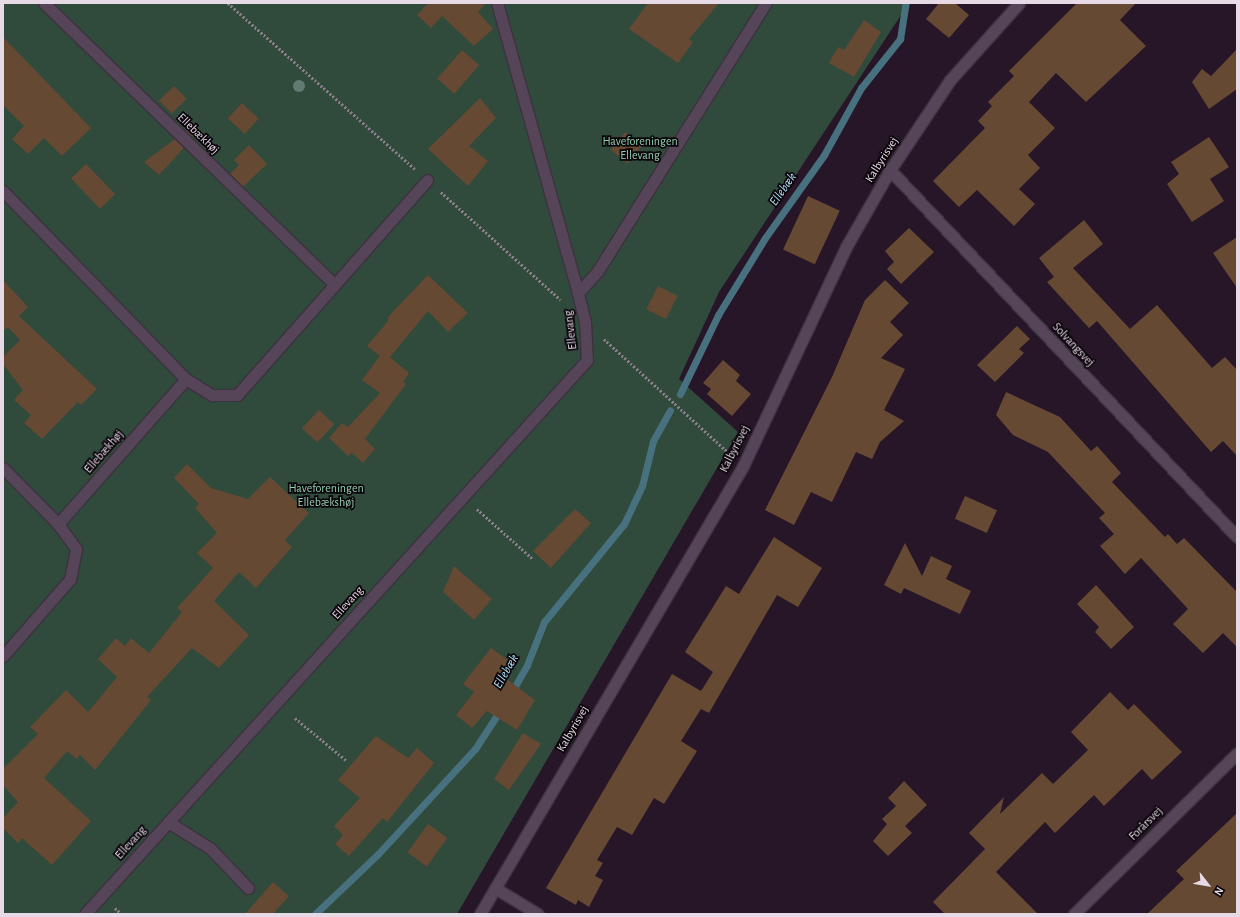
<!DOCTYPE html>
<html>
<head>
<meta charset="utf-8">
<style>
  body { margin:0 }
  #map { position:relative; width:1240px; height:917px; overflow:hidden; background:#261627; font-family:"Alegreya Sans",sans-serif }
  div>[style] { position:absolute }
  [style*='--x'] { left:calc(var(--x)*1px); top:calc(var(--y)*1px); width:calc(var(--w)*1px); rotate:calc(var(--a)*1deg) }
  .green>* { inset:0; background:#304a3c }
  .stream>* { height:7px; margin:-3.5px; padding:0 3.5px; transform-origin:3.5px; border-radius:3.5px; background:#48717f }
  .building>* { inset:0; background:#654933; transform-origin:0 0 }
  .path>* { height:2.5px; margin-top:-1.25px; transform-origin:0; background:repeating-linear-gradient(90deg,#8c7e8d 0 2px,transparent 0 4px) }
  .roads { filter:drop-shadow(1px 0 #3d323f) drop-shadow(-1px 0 #3d323f) drop-shadow(0 1px #3d323f) drop-shadow(0 -1px #3d323f) }
  .service>* { height:11px; margin:-5.5px; padding:0 5.5px; transform-origin:5.5px; border-radius:5.5px; background:#564558 }
  .minor>* { height:11px; margin:-5.5px; padding:0 5.5px; transform-origin:5.5px; border-radius:5.5px; background:#564558 }
  .trees>* { width:12px; height:12px; margin:-6px; border-radius:50%; background:#607c72 }
  span { translate:-50% -50%; white-space:nowrap; text-align:center; line-height:1.15; -webkit-text-stroke:3.5px #0b050b; paint-order:stroke }
  .street-label { font-size:12px; color:#e5dae6 }
  .park-label { font-size:12px; color:#90d0af }
  .water-label { font-size:13px; color:#aee6fb; font-style:italic }
  .frame { position:absolute; inset:0; border:4px solid #e5dae6; pointer-events:none }
  .north { position:absolute; left:1188px; top:865px; width:40px; height:40px; -webkit-text-stroke:3px #0b050b; paint-order:stroke; rotate:121deg; font-size:11px; font-weight:700; line-height:16px; text-align:center; color:#e5dae6 }
  .north::after { content:''; display:block; margin:auto; width:14px; height:18px; background:#e5dae6; clip-path:polygon(50% 0,100% 100%,50% 72%,0 100%) }
</style>
</head>
<body>
<div id="map">
  <div class="green">
    <i style="clip-path:polygon(3px 3px,909px 3px,719px 292px,679px 379px,738px 432px,457px 914px,3px 914px)"></i>
  </div>
  <div class="stream">
    <i style="--x:680;--y:394;--w:88;--a:-64.3"></i>
    <i style="--x:718;--y:315;--w:90;--a:-58.6"></i>
    <i style="--x:765;--y:238;--w:102;--a:-54.6"></i>
    <i style="--x:824;--y:155;--w:77;--a:-61.1"></i>
    <i style="--x:861;--y:88;--w:63;--a:-51.5"></i>
    <i style="--x:900;--y:39;--w:36;--a:-81"></i>
    <i style="--x:511;--y:693;--w:32;--a:-60"></i>
    <i style="--x:527;--y:665;--w:46;--a:-68.4"></i>
    <i style="--x:544;--y:622;--w:127;--a:-50.8"></i>
    <i style="--x:624;--y:524;--w:42;--a:-64.7"></i>
    <i style="--x:642;--y:486;--w:46;--a:-76.3"></i>
    <i style="--x:653;--y:441;--w:35;--a:-61"></i>
    <i style="--x:315;--y:914;--w:87;--a:-43.6"></i>
    <i style="--x:378;--y:854;--w:143;--a:-47.3"></i>
    <i style="--x:475;--y:749;--w:48;--a:-57"></i>
  </div>
  <div class="building">
    <i style="clip-path:polygon(428px 3px,486px 3px,478px 12px,493px 29px,474px 46px,442px 16px,431px 28px,417px 15px)"></i>
    <i style="clip-path:polygon(648px 3px,719px 3px,689px 39px,693px 42px,678px 63px,629px 29px)"></i>
    <i style="clip-path:polygon(939px 3px,955px 3px,969px 15px,949px 38px,926px 19px)"></i>
    <i style="clip-path:polygon(1077px 3px,1136px 3px,1120px 20px,1146px 46px,1086px 102px,1056px 73px,1029px 102px,1055px 128px,1028px 155px,1040px 168px,1019px 189px,1035px 204px,1014px 226px,977px 190px,959px 207px,933px 181px,985px 128px,978px 121px,992px 106px,988px 102px,1014px 76px,1009px 71px)"></i>
    <i style="clip-path:polygon(864px 20px,881px 32px,854px 77px,829px 63px,838px 47px,844px 50px)"></i>
    <i style="clip-path:polygon(3px 37px,91px 128px,62px 156px,44px 138px,28px 154px,12px 139px,24px 126px,3px 105px)"></i>
    <i style="clip-path:polygon(1237px 49px,1237px 89px,1209px 109px,1192px 82px,1202px 69px,1211px 76px,1214px 73px)"></i>
    <i style="left:462px;top:50px;width:23px;height:38px;rotate:41deg"></i>
    <i style="left:174px;top:86px;width:18px;height:21px;rotate:45deg"></i>
    <i style="clip-path:polygon(480px 98px,496px 118px,469px 146px,488px 161px,468px 186px,428px 149px)"></i>
    <i style="left:242px;top:103px;width:23px;height:21px;rotate:43deg"></i>
    <i style="clip-path:polygon(190px 128px,197px 135px,194px 138px,186px 131px)"></i>
    <i style="left:625px;top:132px;width:22px;height:23px;rotate:39deg"></i>
    <i style="clip-path:polygon(1209px 137px,1229px 167px,1210px 179px,1224px 201px,1192px 222px,1167px 184px,1179px 174px,1171px 162px)"></i>
    <i style="clip-path:polygon(175px 139px,184px 148px,159px 175px,144px 162px)"></i>
    <i style="clip-path:polygon(249px 145px,267px 164px,243px 187px,230px 174px,239px 165px,234px 160px)"></i>
    <i style="left:86px;top:164px;width:42px;height:21px;rotate:46deg"></i>
    <i style="left:808px;top:196px;width:35px;height:59px;rotate:25deg"></i>
    <i style="clip-path:polygon(1084px 220px,1103px 244px,1073px 268px,1130px 329px,1157px 305px,1212px 368px,1225px 357px,1237px 370px,1237px 456px,1223px 441px,1211px 452px,1097px 321px,1089px 328px,1047px 282px,1054px 277px,1039px 258px)"></i>
    <i style="clip-path:polygon(909px 228px,934px 252px,901px 284px,887px 269px,894px 262px,885px 251px)"></i>
    <i style="clip-path:polygon(1237px 237px,1237px 288px,1213px 253px)"></i>
    <i style="clip-path:polygon(428px 275px,468px 313px,448px 332px,428px 311px,390px 357px,409px 373px,403px 382px,406px 384px,365px 439px,375px 449px,363px 463px,352px 453px,348px 456px,329px 438px,342px 423px,348px 427px,380px 393px,362px 380px,380px 356px,367px 346px,389px 320px,387px 318px)"></i>
    <i style="clip-path:polygon(3px 280px,28px 307px,19px 316px,97px 389px,81px 405px,78px 402px,42px 439px,24px 423px,31px 415px,14px 400px,23px 390px,3px 364px,3px 357px,20px 340px,8px 327px,3px 331px)"></i>
    <i style="clip-path:polygon(885px 280px,909px 303px,890px 322px,903px 335px,881px 358px,905px 369px,884px 410px,904px 421px,880px 442px,872px 459px,856px 452px,832px 502px,811px 492px,794px 525px,765px 510px,832px 377px,865px 300px)"></i>
    <i style="left:658px;top:286px;width:22px;height:26px;rotate:27deg"></i>
    <i style="clip-path:polygon(1017px 326px,1030px 339px,1019px 349px,1024px 353px,995px 382px,977px 365px)"></i>
    <i style="clip-path:polygon(723px 360px,740px 375px,736px 381px,751px 394px,732px 416px,707px 394px,711px 389px,703px 383px)"></i>
    <i style="clip-path:polygon(1006px 392px,1060px 417px,1091px 451px,1097px 446px,1121px 473px,1112px 482px,1165px 537px,1168px 534px,1177px 544px,1184px 538px,1237px 592px,1237px 647px,1223px 633px,1203px 653px,1173px 624px,1188px 609px,1141px 558px,1125px 574px,1100px 546px,1114px 534px,1099px 518px,1105px 513px,1048px 452px,1013px 435px,996px 415px)"></i>
    <i style="left:319px;top:410px;width:21px;height:25px;rotate:43deg"></i>
    <i style="clip-path:polygon(187px 464px,211px 488px,248px 499px,270px 477px,309px 513px,285px 540px,292px 547px,256px 588px,239px 572px,214px 601px,249px 635px,219px 668px,192px 648px,147px 697px,151px 700px,95px 770px,80px 755px,77px 759px,67px 751px,44px 778px,91px 821px,52px 865px,22px 838px,18px 843px,3px 828px,3px 818px,18px 802px,3px 785px,3px 769px,38px 734px,30px 727px,66px 690px,88px 712px,117px 677px,98px 659px,116px 638px,125px 646px,131px 638px,149px 653px,182px 612px,177px 608px,213px 568px,197px 553px,217px 533px,195px 508px,199px 504px,174px 478px)"></i>
    <i style="left:965px;top:496px;width:35px;height:25px;rotate:24deg"></i>
    <i style="clip-path:polygon(575px 509px,591px 523px,551px 568px,533px 551px)"></i>
    <i style="clip-path:polygon(774px 537px,822px 568px,798px 607px,777px 595px,709px 713px,701px 709px,681px 741px,697px 751px,664px 804px,654px 798px,632px 835px,617px 827px,597px 860px,603px 863px,595px 876px,603px 880px,589px 907px,578px 900px,576px 905px,546px 888px,672px 674px,701px 691px,713px 672px,685px 652px,726px 586px,739px 594px)"></i>
    <i style="clip-path:polygon(905px 543px,922px 576px,931px 556px,952px 566px,946px 579px,971px 591px,960px 614px,904px 588px,901px 594px,884px 585px)"></i>
    <i style="clip-path:polygon(454px 566px,492px 599px,474px 620px,443px 592px)"></i>
    <i style="clip-path:polygon(1096px 585px,1134px 627px,1111px 649px,1095px 632px,1099px 627px,1077px 604px)"></i>
    <i style="clip-path:polygon(491px 648px,509px 661px,500px 674px,535px 700px,517px 730px,487px 711px,472px 728px,456px 715px,474px 692px,463px 684px)"></i>
    <i style="clip-path:polygon(1110px 692px,1128px 710px,1134px 704px,1182px 752px,1152px 780px,1142px 769px,1104px 806px,1094px 795px,1055px 833px,1045px 822px,996px 872px,1038px 914px,945px 914px,933px 902px,985px 849px,969px 833px,1004px 797px,1000px 814px,1042px 773px,1053px 784px,1088px 750px,1071px 732px)"></i>
    <i style="clip-path:polygon(523px 733px,541px 744px,509px 790px,494px 779px)"></i>
    <i style="clip-path:polygon(376px 736px,408px 758px,417px 748px,434px 763px,387px 822px,383px 818px,349px 856px,335px 844px,343px 835px,334px 826px,360px 798px,338px 780px)"></i>
    <i style="clip-path:polygon(904px 781px,927px 805px,905px 826px,912px 833px,888px 856px,873px 841px,887px 824px,882px 819px,896px 806px,888px 798px)"></i>
    <i style="clip-path:polygon(1237px 813px,1237px 914px,1147px 914px,1184px 879px,1176px 871px)"></i>
    <i style="left:428px;top:824px;width:24px;height:35px;rotate:36deg"></i>
    <i style="clip-path:polygon(273px 882px,289px 896px,273px 914px,245px 914px)"></i>
  </div>
  <div class="path">
    <i style="--x:228;--y:3;--w:250;--a:41.6"></i>
    <i style="--x:441;--y:192;--w:161;--a:42"></i>
    <i style="--x:604;--y:339;--w:169;--a:42.4"></i>
    <i style="--x:477;--y:509;--w:75;--a:41.8"></i>
    <i style="--x:295;--y:718;--w:66;--a:39.5"></i>
    <i style="--x:115;--y:908;--w:9;--a:41"></i>
  </div>
  <div class="roads">
    <div class="service">
      <i style="--x:168;--y:822;--w:49;--a:31.8"></i>
      <i style="--x:210;--y:848;--w:55;--a:46.5"></i>
    </div>
    <div class="minor">
      <i style="--x:44;--y:3;--w:404;--a:44.1"></i>
      <i style="--x:890;--y:170;--w:505;--a:46.6"></i>
      <i style="--x:3;--y:191;--w:262;--a:45.8"></i>
      <i style="--x:186;--y:379;--w:31;--a:32"></i>
      <i style="--x:212;--y:395;--w:25;--a:0"></i>
      <i style="--x:237;--y:395;--w:287;--a:-48.5"></i>
      <i style="--x:578;--y:293;--w:28;--a:-48"></i>
      <i style="--x:597;--y:272;--w:318;--a:-57.9"></i>
      <i style="--x:3;--y:468;--w:78;--a:45.5"></i>
      <i style="--x:58;--y:524;--w:31;--a:54"></i>
      <i style="--x:76;--y:549;--w:31;--a:101"></i>
      <i style="--x:70;--y:579;--w:102;--a:131"></i>
      <i style="--x:58;--y:524;--w:193;--a:-48.6"></i>
      <i style="--x:495;--y:888;--w:50;--a:31.2"></i>
      <i style="--x:85;--y:914;--w:748;--a:-47.82"></i>
      <i style="--x:587;--y:360;--w:38;--a:-93"></i>
      <i style="--x:585;--y:322;--w:30;--a:-104"></i>
      <i style="--x:578;--y:293;--w:301;--a:-105.6"></i>
      <i style="--x:480;--y:914;--w:519;--a:-59.58"></i>
      <i style="--x:743;--y:466;--w:242;--a:-64.8"></i>
      <i style="--x:846;--y:247;--w:89;--a:-60.3"></i>
      <i style="--x:890;--y:170;--w:108;--a:-56.3"></i>
      <i style="--x:950;--y:80;--w:103;--a:-48.1"></i>
      <i style="--x:1074;--y:914;--w:229;--a:-44.6"></i>
    </div>
  </div>
  <div class="trees">
    <i style="left:299px;top:86px"></i>
  </div>
  <div class="street-label">
    <span style="left:198px;top:134px;rotate:44deg">Ellebækhøj</span>
    <span style="left:882px;top:160px;rotate:-58deg">Kalbyrisvej</span>
    <span style="left:571px;top:330px;rotate:-97deg">Ellevang</span>
    <span style="left:1073px;top:345px;rotate:47deg">Solvangsvej</span>
    <span style="left:735px;top:449px;rotate:-63deg">Kalbyrisvej</span>
    <span style="left:104px;top:452px;rotate:-49deg">Ellebækhøj</span>
    <span style="left:348px;top:603px;rotate:-48deg">Ellevang</span>
    <span style="left:573px;top:729px;rotate:-60deg">Kalbyrisvej</span>
    <span style="left:1146px;top:824px;rotate:-45deg">Forårsvej</span>
    <span style="left:131px;top:843px;rotate:-48deg">Ellevang</span>
  </div>
  <div class="park-label">
    <span style="left:640px;top:149px">Haveforeningen<br>Ellevang</span>
    <span style="left:326px;top:496px">Haveforeningen<br>Ellebækshøj</span>
  </div>
  <div class="water-label">
    <span style="left:784px;top:190px;rotate:-55deg">Ellebæk</span>
    <span style="left:507px;top:672px;rotate:-60deg">Ellebæk</span>
  </div>
  <div class="frame"></div>
  <div class="north">N</div>
</div>
</body>
</html>
